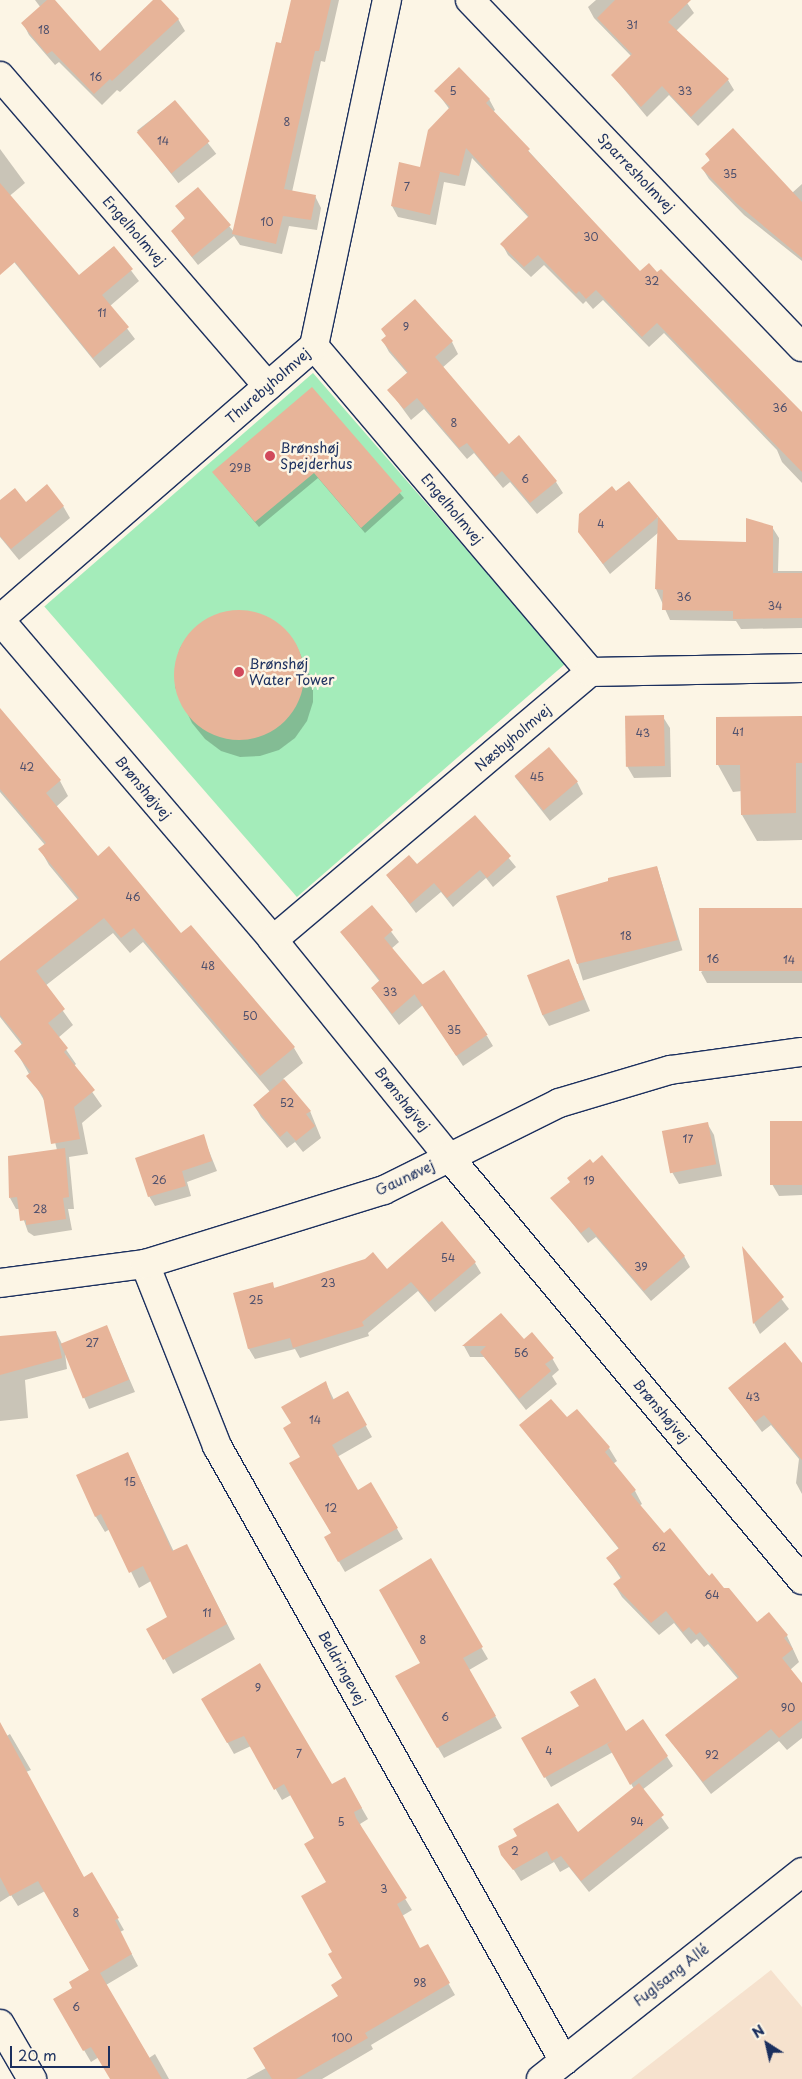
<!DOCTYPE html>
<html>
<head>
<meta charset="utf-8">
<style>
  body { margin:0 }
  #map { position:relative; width:802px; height:2079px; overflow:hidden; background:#fcf5e5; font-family:"Playpen Sans",sans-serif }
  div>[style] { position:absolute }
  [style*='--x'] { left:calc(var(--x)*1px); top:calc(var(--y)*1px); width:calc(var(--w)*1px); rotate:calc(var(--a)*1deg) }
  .built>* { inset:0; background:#f6e2ce }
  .green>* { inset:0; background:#a4ecba; transform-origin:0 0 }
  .shadow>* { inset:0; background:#0003; transform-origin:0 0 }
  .building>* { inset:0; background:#e7b499; transform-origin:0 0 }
  .round { border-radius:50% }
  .roads { filter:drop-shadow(1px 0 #1b2f5e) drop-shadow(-1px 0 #1b2f5e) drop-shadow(0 1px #1b2f5e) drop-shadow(0 -1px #1b2f5e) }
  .minor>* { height:28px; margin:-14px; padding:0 14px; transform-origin:14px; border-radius:14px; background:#fcf5e5 }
  .dots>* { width:14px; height:14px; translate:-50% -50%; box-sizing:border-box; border:2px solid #fcf5e5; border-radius:50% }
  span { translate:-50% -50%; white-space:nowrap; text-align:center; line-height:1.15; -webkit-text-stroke:5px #fcf5e5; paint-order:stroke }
  .number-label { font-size:11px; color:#4e506d }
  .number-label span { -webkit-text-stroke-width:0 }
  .street-label { font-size:14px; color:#1b2f5e }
  .poi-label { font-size:14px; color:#1b2f5e }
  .left { translate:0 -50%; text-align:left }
  .north { position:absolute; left:742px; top:2019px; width:50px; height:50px; -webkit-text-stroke:4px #fcf5e5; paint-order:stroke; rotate:325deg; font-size:14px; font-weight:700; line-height:20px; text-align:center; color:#1b2f5e }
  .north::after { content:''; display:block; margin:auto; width:18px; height:22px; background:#1b2f5e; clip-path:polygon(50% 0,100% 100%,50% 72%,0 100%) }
  .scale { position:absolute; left:10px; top:2046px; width:100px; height:22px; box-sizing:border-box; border:2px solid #1b2f5e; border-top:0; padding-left:6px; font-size:15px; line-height:18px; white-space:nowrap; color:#1b2f5e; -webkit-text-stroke:4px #fcf5e5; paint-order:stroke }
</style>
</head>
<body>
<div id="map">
  <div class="built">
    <i style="clip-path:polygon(771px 1970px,802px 2007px,802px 2079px,631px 2079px)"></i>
  </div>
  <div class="green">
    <i style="left:313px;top:373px;width:385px;height:356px;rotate:49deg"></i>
  </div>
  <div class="shadow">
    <i style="clip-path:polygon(35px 0,54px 0,100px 53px,155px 0,159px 0,178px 19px,185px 31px,120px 92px,117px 90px,102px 105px,59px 62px,55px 65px,29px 35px,23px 23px,41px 8px)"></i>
    <i style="clip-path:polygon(292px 0,339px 0,325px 62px,321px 61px,292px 192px,315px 196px,321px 208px,317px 230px,289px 226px,282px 254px,240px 245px,234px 236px,198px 265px,178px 240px,186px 220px,177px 206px,198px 189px,234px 232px)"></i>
    <i style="clip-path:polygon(596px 0,685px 0,694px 13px,676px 31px,728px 80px,734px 90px,698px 126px,669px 95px,647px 117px,612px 75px,631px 56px,594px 18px,588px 7px)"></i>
    <i style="clip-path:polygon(436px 91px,489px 99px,495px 110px,493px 112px,640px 273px,802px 414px,802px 483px,782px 462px,777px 450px,664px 333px,649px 347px,603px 300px,593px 309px,586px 301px,583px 304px,544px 265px,531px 277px,508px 255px,502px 244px,529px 218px,472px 158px,465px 186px,444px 182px,436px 225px,398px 217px,392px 206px,421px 169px,450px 110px)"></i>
    <i style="left:175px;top:101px;width:67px;height:48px;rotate:52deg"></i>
    <i style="clip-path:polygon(0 149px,25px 183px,0 204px)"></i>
    <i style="clip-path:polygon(707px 155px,792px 193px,802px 184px,802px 261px,744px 215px,709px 179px,702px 168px,710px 161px)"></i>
    <i style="clip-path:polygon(113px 247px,139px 281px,110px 306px,135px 339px,100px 368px,10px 257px,79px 277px)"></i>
    <i style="clip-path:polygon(382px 329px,452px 342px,458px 354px,442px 368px,509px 446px,556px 482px,563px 493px,537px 514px,510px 482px,503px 488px,474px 453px,467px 459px,424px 409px,411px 420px,389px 390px,408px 374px,389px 352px,383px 341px,387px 337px)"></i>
    <i style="clip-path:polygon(312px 389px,404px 498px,365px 533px,318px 478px,259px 527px,217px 477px)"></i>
    <i style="clip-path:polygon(628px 483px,678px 541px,748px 543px,772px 527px,779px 538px,778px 571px,802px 571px,802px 628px,741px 629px,736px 621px,670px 620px,656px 589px,659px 532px,610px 574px,579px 531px)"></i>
    <i style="clip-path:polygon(0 502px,63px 506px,70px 518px,19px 560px,0 537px)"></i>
    <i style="clip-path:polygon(247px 611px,267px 617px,283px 629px,296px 645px,313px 682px,313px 702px,307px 721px,295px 738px,279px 750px,260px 756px,240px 757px,221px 751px,205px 739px,192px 723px,175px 687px,175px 667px,180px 648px,192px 631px,208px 619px,227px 612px)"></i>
    <i style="clip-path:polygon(0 710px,60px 781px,68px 796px,56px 807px,98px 858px,181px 935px,294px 1048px,303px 1063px,283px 1079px,310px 1111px,321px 1138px,303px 1152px,295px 1142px,287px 1148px,261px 1117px,254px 1105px,270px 1092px,143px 942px,130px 953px,113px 933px,45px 986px,73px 1025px,58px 1038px,76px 1064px,74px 1066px,102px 1106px,82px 1123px,88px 1154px,69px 1157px,74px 1209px,68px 1209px,72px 1230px,34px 1236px,28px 1232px,20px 1209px,16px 1209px,10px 1198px,57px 1150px,45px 1102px,16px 1051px,22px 1045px,0 1017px,0 963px,78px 900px,49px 865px,40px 849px,45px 845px,0 792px)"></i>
    <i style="clip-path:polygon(663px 717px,670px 728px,671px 777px,634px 778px,627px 766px)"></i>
    <i style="clip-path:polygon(802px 717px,802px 840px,757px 841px,742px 815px,742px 791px,733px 792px,718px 765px)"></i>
    <i style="clip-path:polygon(515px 777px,577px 782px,583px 794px,550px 821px)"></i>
    <i style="clip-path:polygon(475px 817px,516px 867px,493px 887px,486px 878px,453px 907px,441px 892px,416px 913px,387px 875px,417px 866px)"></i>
    <i style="left:657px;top:867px;width:87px;height:104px;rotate:73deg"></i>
    <i style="clip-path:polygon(372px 907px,399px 942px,391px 949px,425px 991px,487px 1036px,493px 1046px,463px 1066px,423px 1005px,399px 1025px,372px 989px,380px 982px,341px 932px)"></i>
    <i style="clip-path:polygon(802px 909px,802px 983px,707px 983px,701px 972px)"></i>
    <i style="clip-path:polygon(569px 961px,590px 1011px,549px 1026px,542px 1014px)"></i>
    <i style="clip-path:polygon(802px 1122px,802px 1195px,779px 1196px,772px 1184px)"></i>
    <i style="clip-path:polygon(707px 1123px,714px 1135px,722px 1176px,679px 1184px,672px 1172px)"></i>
    <i style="clip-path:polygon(203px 1136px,217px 1171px,187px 1182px,191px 1196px,155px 1206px,149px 1196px)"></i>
    <i style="clip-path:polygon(552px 1198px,684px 1256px,690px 1267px,651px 1301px,596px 1237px,588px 1243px)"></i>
    <i style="clip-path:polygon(744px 1250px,789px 1309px,760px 1334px,754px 1323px)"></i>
    <i style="clip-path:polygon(365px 1261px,387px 1271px,475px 1263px,481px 1273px,435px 1312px,418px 1291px,368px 1333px,369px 1336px,300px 1358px,295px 1349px,255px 1359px,249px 1349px,235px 1294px,272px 1284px,275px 1289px)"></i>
    <i style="clip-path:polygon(107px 1327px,135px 1392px,89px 1409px,65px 1353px,67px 1369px,25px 1380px,28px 1418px,0 1421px,0 1342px,56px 1332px,62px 1344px)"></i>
    <i style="clip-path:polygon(524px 1341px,552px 1358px,559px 1370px,552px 1376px,557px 1384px,526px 1410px,484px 1357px,470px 1357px,464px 1346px)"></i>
    <i style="clip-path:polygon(802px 1365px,802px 1494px,796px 1483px,799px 1459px,771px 1425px,762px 1432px,729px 1388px)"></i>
    <i style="clip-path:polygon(326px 1383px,334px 1400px,347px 1392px,372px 1437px,337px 1457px,357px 1492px,371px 1484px,403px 1539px,345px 1572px,325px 1538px,332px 1533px,301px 1458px,292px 1424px)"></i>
    <i style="clip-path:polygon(577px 1411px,609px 1448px,617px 1461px,613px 1464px,635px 1491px,642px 1504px,639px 1506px,664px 1535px,724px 1589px,757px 1624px,769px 1614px,787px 1636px,799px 1662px,790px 1670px,802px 1685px,802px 1738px,787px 1750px,779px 1741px,711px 1794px,667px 1736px,738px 1679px,708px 1644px,704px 1647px,697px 1639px,691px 1644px,674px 1623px,659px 1635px,622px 1597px,614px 1584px,621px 1579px,608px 1559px,619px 1549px,521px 1426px,567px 1419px)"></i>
    <i style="clip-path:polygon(128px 1454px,174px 1552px,195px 1561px,235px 1639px,173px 1674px,148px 1629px,168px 1618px,151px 1581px,139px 1588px,110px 1529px,105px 1532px,96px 1517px,78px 1476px)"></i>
    <i style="clip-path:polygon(430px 1560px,488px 1659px,469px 1670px,502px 1728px,444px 1758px,397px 1677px,422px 1663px)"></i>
    <i style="clip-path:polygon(203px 1700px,332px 1786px,345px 1779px,368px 1819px,360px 1824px,362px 1829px,412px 1910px,402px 1916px,420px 1950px,427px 1946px,455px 1995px,371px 2045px,373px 2049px,322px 2079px,246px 2079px,266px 2068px,340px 1997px,344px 1979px,334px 1952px,328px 1882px,316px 1838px,291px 1795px,282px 1800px,251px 1746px,234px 1754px)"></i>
    <i style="clip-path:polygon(580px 1707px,626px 1732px,643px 1720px,673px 1766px,642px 1790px,669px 1828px,589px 1892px,569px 1867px,560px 1872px,554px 1862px,521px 1881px,506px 1858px,577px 1834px,634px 1789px,613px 1752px,551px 1787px,523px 1739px)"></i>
    <i style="clip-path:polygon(10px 1734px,31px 1770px,26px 1772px,84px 1878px,92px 1874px,124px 1930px,120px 1932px,138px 1966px,106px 1985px,149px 2058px,155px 2054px,169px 2079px,111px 2079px,99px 2057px,91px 2062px,54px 1999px,74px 1988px,90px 1971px,45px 1891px,18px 1906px,11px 1895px,0 1902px,0 1740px)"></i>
  </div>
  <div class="building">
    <i style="clip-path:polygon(47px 0,55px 0,100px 51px,153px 0,161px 0,179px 19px,112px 81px,110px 79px,94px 94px,52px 51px,47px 54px,21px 23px)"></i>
    <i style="clip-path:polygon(291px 0,331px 0,319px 51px,315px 51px,284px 189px,316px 195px,311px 220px,283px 216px,276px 244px,232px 234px,276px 42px,281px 43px)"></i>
    <i style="clip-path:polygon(615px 0,691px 0,668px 22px,729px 79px,691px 117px,662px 86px,641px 107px,611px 75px,632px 54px,597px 18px)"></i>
    <i style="clip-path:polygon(459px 67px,490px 99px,486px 103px,530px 149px,528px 151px,640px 271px,649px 263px,657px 272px,661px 269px,802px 412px,802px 472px,657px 323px,642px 337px,596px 290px,586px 299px,579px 291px,576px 294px,538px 255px,524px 267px,500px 244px,529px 216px,466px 148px,459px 176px,427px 169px,440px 172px,430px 215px,391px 206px,399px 162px,420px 167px,428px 130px,450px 107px,434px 91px)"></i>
    <i style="left:175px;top:100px;width:54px;height:50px;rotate:50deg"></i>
    <i style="clip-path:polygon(733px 128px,802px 202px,802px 258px,736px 203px,701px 168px,710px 160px,705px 154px)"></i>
    <i style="clip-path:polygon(0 183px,79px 275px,114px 246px,133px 269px,102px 295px,129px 327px,93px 358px,15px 262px,0 275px)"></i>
    <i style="clip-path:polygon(198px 187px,231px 225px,192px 257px,171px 231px,185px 218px,175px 206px)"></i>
    <i style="clip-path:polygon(415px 299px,453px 341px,435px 357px,509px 444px,519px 435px,557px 481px,530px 503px,502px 471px,495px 477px,467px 443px,459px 448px,417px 398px,404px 409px,387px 390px,408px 372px,381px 340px,386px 336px,381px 329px)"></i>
    <i style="clip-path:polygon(312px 387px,402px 491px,361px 528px,314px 473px,255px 522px,212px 472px)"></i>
    <i style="clip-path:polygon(629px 481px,678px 540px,746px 542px,746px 518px,773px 526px,773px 573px,802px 573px,802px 618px,733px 619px,733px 611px,662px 610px,663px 590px,655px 589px,658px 517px,603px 564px,578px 532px,579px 514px,612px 486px,616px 491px)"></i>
    <i style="clip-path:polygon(47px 484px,64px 506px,11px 549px,0 536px,0 500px,15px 488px,26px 502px)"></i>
    <i class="round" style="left:174px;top:610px;width:130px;height:130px"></i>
    <i style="clip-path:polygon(0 708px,61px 780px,46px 793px,98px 856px,109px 846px,181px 933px,191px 925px,295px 1047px,260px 1076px,134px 928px,121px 938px,104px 918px,36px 971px,65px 1009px,48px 1023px,68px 1048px,64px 1052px,95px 1090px,74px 1107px,80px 1139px,51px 1144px,43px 1096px,26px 1076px,31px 1072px,14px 1051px,23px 1043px,0 1015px,0 961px,79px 898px,38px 849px,46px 843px,0 789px)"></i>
    <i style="left:664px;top:715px;width:51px;height:39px;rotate:89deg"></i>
    <i style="clip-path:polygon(802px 716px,802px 763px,796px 763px,796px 813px,741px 815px,740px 765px,716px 765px,716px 717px)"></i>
    <i style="left:549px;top:747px;width:45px;height:45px;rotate:50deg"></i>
    <i style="clip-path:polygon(475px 815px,511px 856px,487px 878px,480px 870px,447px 898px,434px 883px,410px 904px,386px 875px,409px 855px,417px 864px)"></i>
    <i style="clip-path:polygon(657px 866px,678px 940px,577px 964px,556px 896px,608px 881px,608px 878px)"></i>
    <i style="clip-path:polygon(372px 905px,393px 930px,384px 938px,424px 986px,392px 1014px,371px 988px,380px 980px,340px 932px)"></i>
    <i style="left:802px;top:908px;width:63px;height:103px;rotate:90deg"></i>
    <i style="left:569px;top:959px;width:43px;height:45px;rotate:69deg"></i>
    <i style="left:444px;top:970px;width:78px;height:38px;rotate:56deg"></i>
    <i style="clip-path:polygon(284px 1079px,311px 1111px,306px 1114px,315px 1126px,296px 1141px,287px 1131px,280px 1137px,253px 1105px)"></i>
    <i style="left:770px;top:1121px;width:32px;height:64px"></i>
    <i style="left:708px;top:1122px;width:43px;height:47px;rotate:79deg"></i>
    <i style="clip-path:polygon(204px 1134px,212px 1161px,182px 1171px,186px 1186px,148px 1197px,135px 1158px)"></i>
    <i style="clip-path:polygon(65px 1148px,69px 1197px,63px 1198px,66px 1219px,26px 1225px,26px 1220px,20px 1221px,17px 1197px,9px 1198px,8px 1156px)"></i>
    <i style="clip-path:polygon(602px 1155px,685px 1256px,644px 1291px,589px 1227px,581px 1233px,550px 1198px,570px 1182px,567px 1178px,590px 1159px,593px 1163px)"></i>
    <i style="clip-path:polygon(442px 1221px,476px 1262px,429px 1302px,411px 1282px,362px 1322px,364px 1326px,293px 1348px,290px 1338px,248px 1349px,233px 1293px,273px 1282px,274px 1288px,365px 1259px,373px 1252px,387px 1269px)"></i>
    <i style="clip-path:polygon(742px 1246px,784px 1297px,753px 1324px)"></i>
    <i style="clip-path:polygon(501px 1313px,524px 1339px,532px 1332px,554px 1358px,545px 1364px,551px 1371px,519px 1399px,480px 1352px,486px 1346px,462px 1346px)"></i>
    <i style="left:107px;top:1325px;width:59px;height:50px;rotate:68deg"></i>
    <i style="clip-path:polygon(56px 1331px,62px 1358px,0 1375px,0 1336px)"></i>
    <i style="clip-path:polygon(785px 1342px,802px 1363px,802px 1460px,764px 1415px,755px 1422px,728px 1388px)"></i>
    <i style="clip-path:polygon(326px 1381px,332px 1400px,348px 1391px,367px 1425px,332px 1445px,358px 1490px,371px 1482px,398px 1528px,338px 1562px,324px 1537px,331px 1533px,289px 1463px,300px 1457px,283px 1428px,291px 1423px,281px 1407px)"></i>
    <i style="clip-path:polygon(551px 1399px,567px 1417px,577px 1409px,610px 1447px,605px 1452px,636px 1490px,631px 1494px,664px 1533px,670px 1528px,709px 1576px,712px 1573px,724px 1588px,729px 1588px,757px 1622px,769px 1612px,788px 1635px,784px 1638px,793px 1649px,782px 1658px,802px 1683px,802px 1720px,779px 1738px,771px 1729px,703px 1782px,665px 1735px,739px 1677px,700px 1632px,696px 1635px,689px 1627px,683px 1632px,666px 1611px,651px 1623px,613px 1584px,622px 1577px,606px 1558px,619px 1548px,519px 1425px)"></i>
    <i style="clip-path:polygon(128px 1452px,172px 1551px,187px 1544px,227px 1624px,163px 1660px,146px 1629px,167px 1617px,143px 1566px,129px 1573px,101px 1514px,95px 1517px,76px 1475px)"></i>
    <i style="clip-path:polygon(431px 1558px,483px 1647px,463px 1658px,496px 1716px,437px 1748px,395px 1676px,420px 1663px,379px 1590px)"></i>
    <i style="clip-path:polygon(260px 1663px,332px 1784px,345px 1777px,362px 1808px,354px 1812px,356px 1818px,407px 1898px,397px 1904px,420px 1948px,428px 1944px,450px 1983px,365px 2033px,368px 2038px,296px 2079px,272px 2079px,253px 2048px,338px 1996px,331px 1985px,342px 1978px,328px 1954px,332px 1952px,301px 1896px,326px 1882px,304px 1844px,314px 1838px,284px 1784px,274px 1790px,244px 1736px,227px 1743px,201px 1699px)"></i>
    <i style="clip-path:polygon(595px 1678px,626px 1731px,643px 1719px,668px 1756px,630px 1785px,607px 1744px,613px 1740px,544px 1778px,521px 1738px,579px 1706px,570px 1692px)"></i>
    <i style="clip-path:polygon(0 1722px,84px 1877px,92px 1872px,119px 1918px,115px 1920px,132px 1954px,100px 1973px,162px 2079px,110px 2079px,91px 2047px,83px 2051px,53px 1999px,72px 1988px,69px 1982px,89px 1970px,38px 1881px,10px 1896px,0 1877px)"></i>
    <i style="clip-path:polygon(639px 1783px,664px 1815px,581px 1881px,561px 1856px,552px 1861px,547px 1851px,513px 1870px,501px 1855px,498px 1846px,517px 1836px,513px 1829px,558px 1803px,578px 1832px)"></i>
  </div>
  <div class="roads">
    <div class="minor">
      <i style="--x:470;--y:0;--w:480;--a:46.3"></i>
      <i style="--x:0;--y:76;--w:410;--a:49.2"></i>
      <i style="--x:314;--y:346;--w:427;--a:49.7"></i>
      <i style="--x:0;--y:619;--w:416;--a:-41"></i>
      <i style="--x:314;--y:346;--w:354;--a:-78.1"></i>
      <i style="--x:0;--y:620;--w:421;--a:49.5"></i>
      <i style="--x:273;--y:940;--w:279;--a:51"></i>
      <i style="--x:449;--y:1157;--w:551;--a:50.15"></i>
      <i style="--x:273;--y:940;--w:415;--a:-40.2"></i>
      <i style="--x:590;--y:672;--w:212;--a:-1.1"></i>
      <i style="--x:145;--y:1264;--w:196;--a:68.4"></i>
      <i style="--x:217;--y:1446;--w:706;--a:60.57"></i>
      <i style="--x:0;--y:1283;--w:146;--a:-7.5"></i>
      <i style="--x:145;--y:1264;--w:250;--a:-17.2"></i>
      <i style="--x:384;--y:1190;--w:195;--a:-26.4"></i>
      <i style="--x:559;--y:1103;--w:116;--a:-16.6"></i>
      <i style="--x:670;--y:1070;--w:133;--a:-7.8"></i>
      <i style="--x:0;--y:2024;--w:64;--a:59.8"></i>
      <i style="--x:541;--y:2079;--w:333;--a:-38.4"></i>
    </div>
  </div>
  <div class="dots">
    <i style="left:270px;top:456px;background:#d1495b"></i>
    <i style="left:239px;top:672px;background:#d1495b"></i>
  </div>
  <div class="number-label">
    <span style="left:632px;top:25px">31</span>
    <span style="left:44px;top:30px">18</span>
    <span style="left:96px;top:77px">16</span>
    <span style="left:453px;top:91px">5</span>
    <span style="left:685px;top:91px">33</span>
    <span style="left:287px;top:122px">8</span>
    <span style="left:163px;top:141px">14</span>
    <span style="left:730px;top:174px">35</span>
    <span style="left:407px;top:187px">7</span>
    <span style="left:267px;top:222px">10</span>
    <span style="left:591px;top:237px">30</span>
    <span style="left:652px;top:281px">32</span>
    <span style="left:102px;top:313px">11</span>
    <span style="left:406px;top:327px">9</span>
    <span style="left:780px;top:408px">36</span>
    <span style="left:454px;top:423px">8</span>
    <span style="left:240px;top:468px">29B</span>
    <span style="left:525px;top:479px">6</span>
    <span style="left:601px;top:524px">4</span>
    <span style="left:684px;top:597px">36</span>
    <span style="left:775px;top:606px">34</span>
    <span style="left:738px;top:732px">41</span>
    <span style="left:643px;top:733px">43</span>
    <span style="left:27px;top:767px">42</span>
    <span style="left:537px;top:777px">45</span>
    <span style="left:133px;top:897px">46</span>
    <span style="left:626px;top:936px">18</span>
    <span style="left:713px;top:959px">16</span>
    <span style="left:789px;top:960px">14</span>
    <span style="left:208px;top:966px">48</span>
    <span style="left:390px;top:992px">33</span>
    <span style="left:250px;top:1016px">50</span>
    <span style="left:454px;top:1030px">35</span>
    <span style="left:287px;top:1103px">52</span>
    <span style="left:688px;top:1139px">17</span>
    <span style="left:159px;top:1180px">26</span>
    <span style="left:589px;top:1181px">19</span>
    <span style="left:40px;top:1209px">28</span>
    <span style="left:448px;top:1258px">54</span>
    <span style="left:641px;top:1267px">39</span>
    <span style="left:328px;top:1283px">23</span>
    <span style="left:256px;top:1300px">25</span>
    <span style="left:92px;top:1343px">27</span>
    <span style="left:521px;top:1353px">56</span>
    <span style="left:753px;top:1397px">43</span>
    <span style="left:315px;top:1420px">14</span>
    <span style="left:130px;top:1482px">15</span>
    <span style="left:331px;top:1508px">12</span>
    <span style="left:659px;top:1547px">62</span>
    <span style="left:712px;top:1595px">64</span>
    <span style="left:207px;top:1613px">11</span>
    <span style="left:423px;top:1640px">8</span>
    <span style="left:258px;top:1688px">9</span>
    <span style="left:788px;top:1708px">90</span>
    <span style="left:445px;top:1717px">6</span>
    <span style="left:549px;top:1751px">4</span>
    <span style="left:299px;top:1754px">7</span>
    <span style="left:712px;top:1755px">92</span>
    <span style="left:341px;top:1822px">5</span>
    <span style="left:637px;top:1822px">94</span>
    <span style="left:515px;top:1851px">2</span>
    <span style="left:384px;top:1889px">3</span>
    <span style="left:76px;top:1913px">8</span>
    <span style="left:420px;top:1983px">98</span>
    <span style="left:76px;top:2007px">6</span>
    <span style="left:342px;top:2038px">100</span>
  </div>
  <div class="street-label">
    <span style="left:636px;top:173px;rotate:46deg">Sparresholmvej</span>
    <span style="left:134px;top:231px;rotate:49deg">Engelholmvej</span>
    <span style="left:268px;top:386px;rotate:-41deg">Thurebyholmvej</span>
    <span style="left:452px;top:509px;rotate:50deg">Engelholmvej</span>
    <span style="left:513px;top:738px;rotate:-40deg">Næsbyholmvej</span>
    <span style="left:143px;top:788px;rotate:50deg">Brønshøjvej</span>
    <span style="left:402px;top:1099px;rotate:51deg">Brønshøjvej</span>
    <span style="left:405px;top:1178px;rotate:-25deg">Gaunøvej</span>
    <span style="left:661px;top:1411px;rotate:50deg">Brønshøjvej</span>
    <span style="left:342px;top:1668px;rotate:61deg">Beldringevej</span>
    <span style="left:671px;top:1975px;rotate:-38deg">Fuglsang Allé</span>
  </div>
  <div class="poi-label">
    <span class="left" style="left:280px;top:456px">Brønshøj<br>Spejderhus</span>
    <span class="left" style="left:249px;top:672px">Brønshøj<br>Water Tower</span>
  </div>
  <div class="north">N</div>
  <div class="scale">20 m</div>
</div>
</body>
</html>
